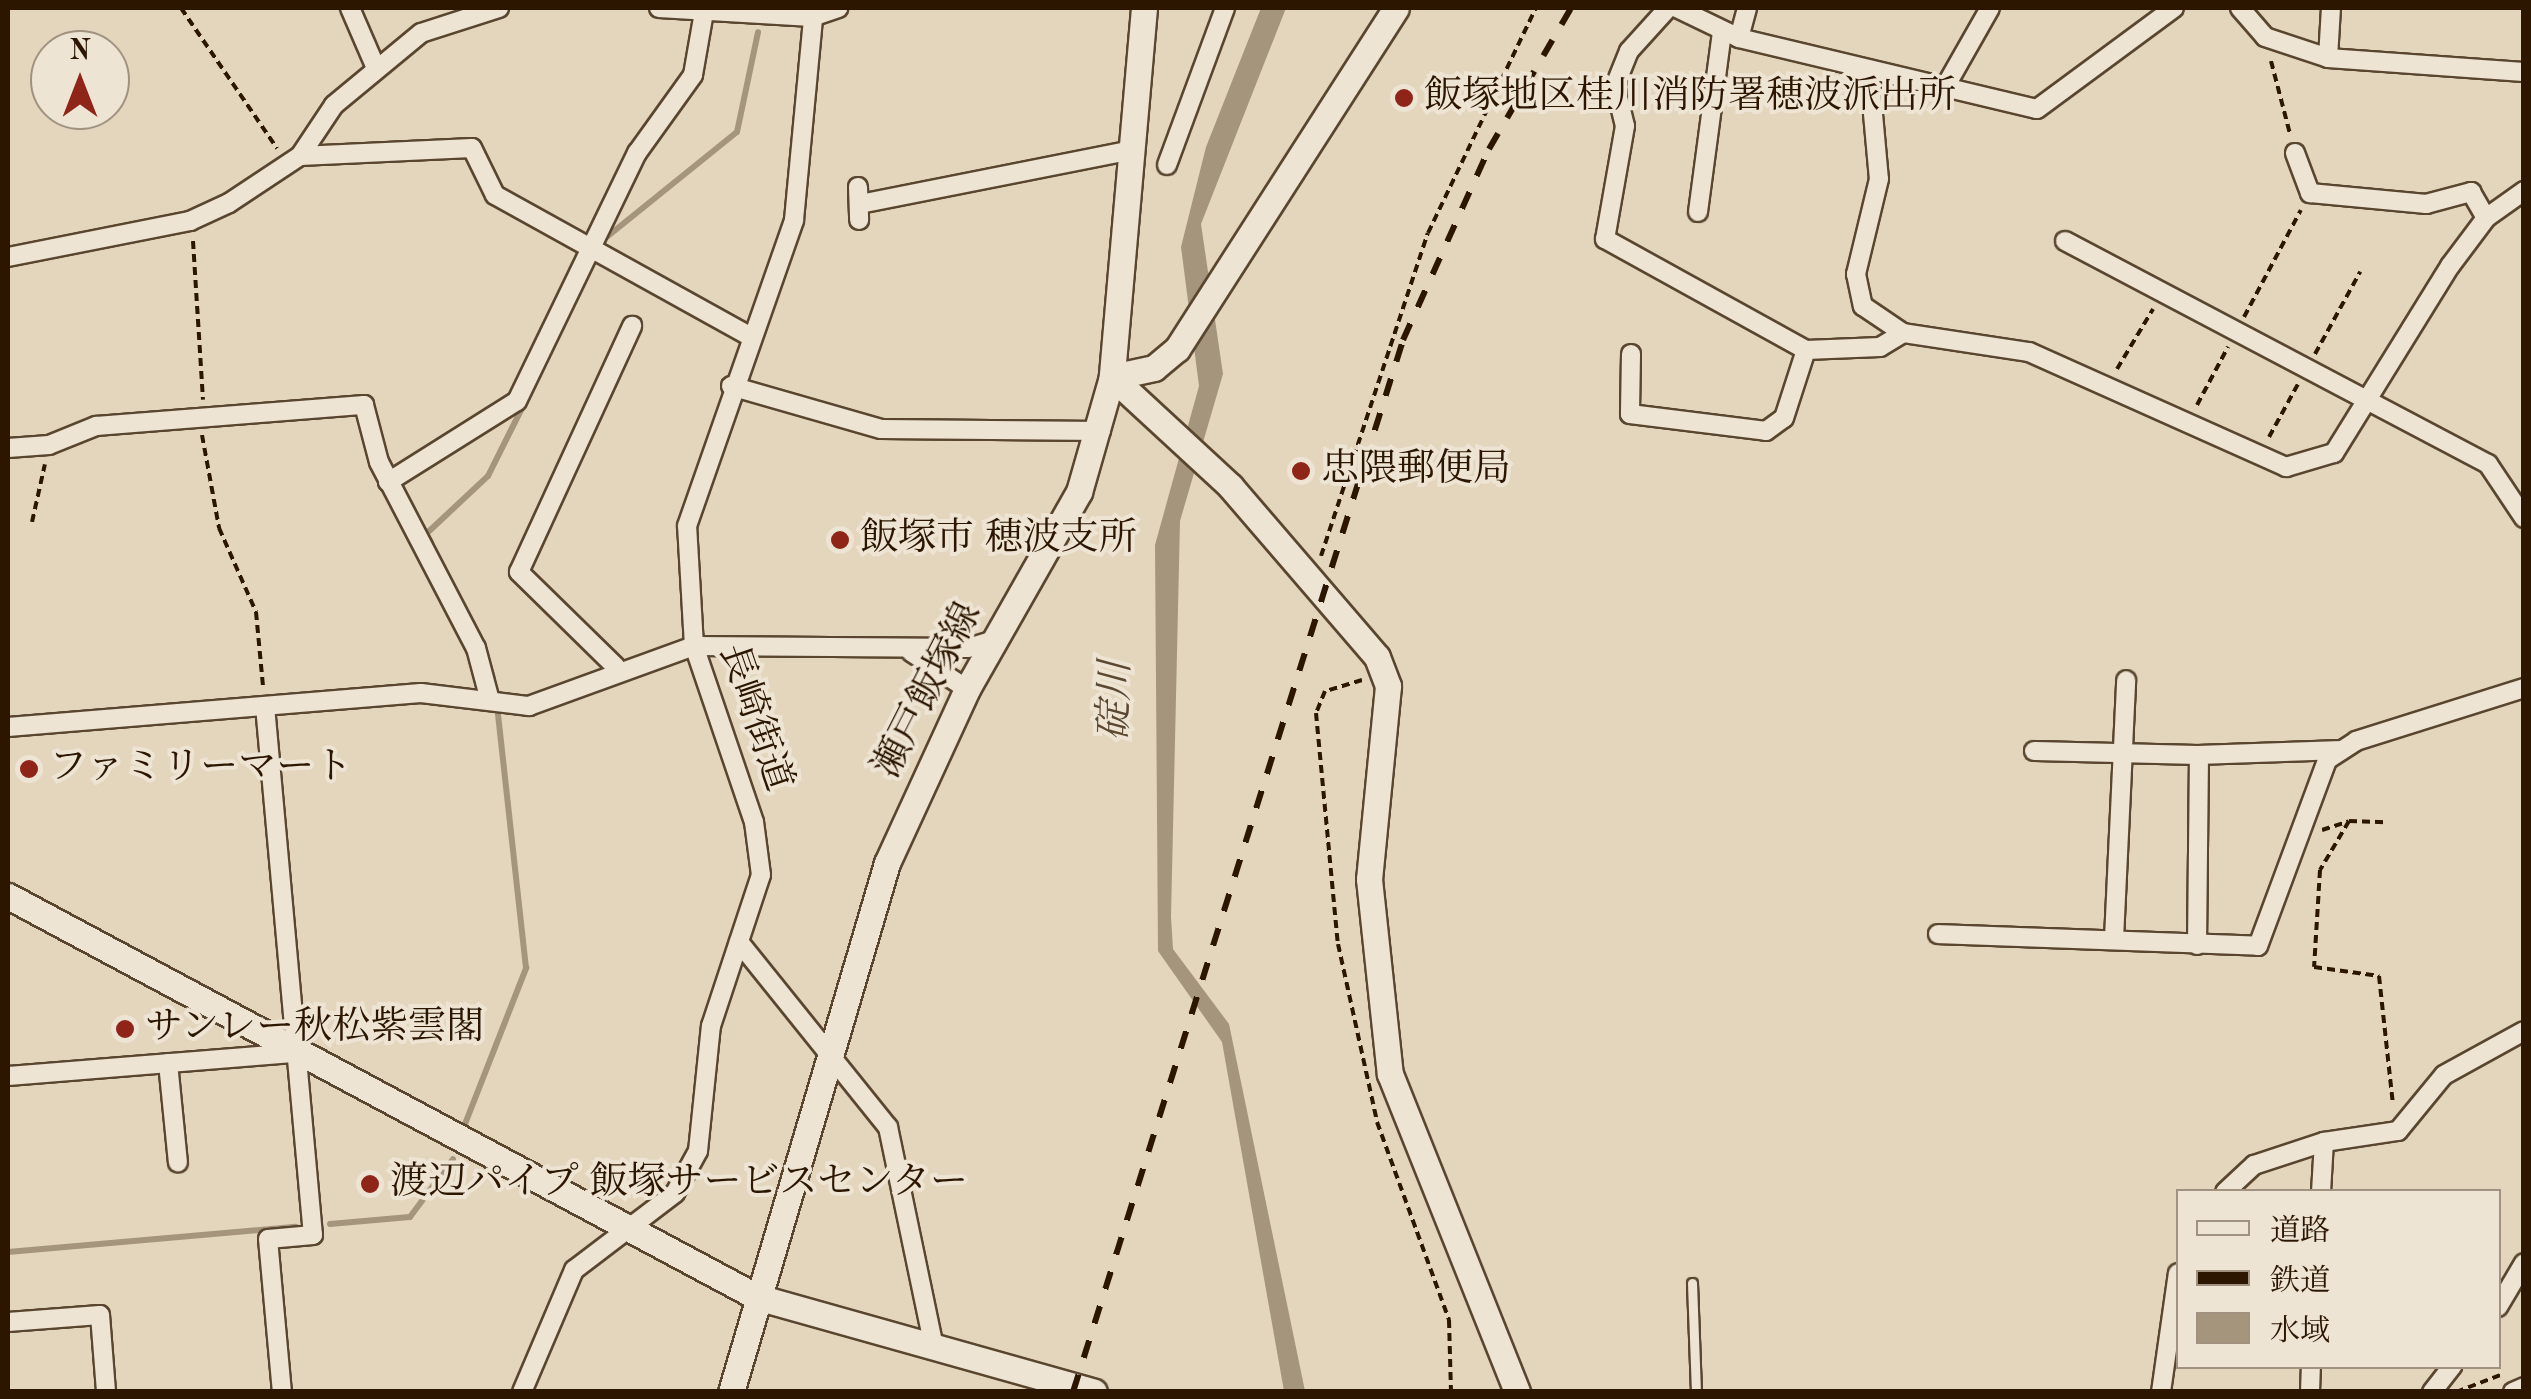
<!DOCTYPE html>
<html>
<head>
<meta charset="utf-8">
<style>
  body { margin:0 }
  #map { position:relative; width:2531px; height:1399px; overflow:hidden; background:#e3d6bd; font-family:"Old Standard TT","Noto Serif JP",serif }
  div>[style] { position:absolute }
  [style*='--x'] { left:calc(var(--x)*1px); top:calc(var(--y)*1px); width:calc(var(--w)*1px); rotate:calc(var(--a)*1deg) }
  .water>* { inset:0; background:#a5957d }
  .stream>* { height:6px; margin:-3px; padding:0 3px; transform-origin:3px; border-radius:3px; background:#a5957d }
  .path>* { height:4px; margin-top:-2px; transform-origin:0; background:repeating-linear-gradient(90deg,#2c1600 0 8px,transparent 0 13px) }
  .roads { filter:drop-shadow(2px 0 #5a462f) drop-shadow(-2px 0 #5a462f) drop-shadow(0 2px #5a462f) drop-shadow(0 -2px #5a462f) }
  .lane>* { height:9px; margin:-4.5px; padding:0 4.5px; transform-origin:4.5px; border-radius:4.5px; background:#ede4d4 }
  .street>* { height:18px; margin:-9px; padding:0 9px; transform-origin:9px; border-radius:9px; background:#ede4d4 }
  .secondary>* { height:25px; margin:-12.5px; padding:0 12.5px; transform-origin:12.5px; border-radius:12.5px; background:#ede4d4 }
  .rail>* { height:6px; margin-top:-3px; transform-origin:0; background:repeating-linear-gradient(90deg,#2c1600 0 18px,transparent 0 36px) }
  .dots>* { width:28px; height:28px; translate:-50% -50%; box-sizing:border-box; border:5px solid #ede4d4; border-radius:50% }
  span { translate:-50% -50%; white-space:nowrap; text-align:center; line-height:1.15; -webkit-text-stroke:8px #ede4d4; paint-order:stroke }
  .poi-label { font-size:38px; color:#2c1600 }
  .left { translate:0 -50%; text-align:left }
  .street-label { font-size:38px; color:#2c1600 }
  .water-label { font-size:40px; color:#5c4932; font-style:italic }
  .frame { position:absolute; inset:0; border:10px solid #2c1600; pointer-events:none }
  .legend { position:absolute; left:2176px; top:1189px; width:325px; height:180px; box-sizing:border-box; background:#ede4d4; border:2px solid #a0927f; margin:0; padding:12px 18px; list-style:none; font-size:30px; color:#2c1600 }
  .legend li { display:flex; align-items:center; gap:20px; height:50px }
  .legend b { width:50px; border:2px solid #a0927f }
  .north { position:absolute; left:30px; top:30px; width:100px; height:100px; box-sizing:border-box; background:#ede4d4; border:2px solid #a0927f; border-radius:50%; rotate:0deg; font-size:28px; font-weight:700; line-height:40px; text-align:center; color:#2c1600 }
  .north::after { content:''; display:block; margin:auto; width:35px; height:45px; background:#8f2418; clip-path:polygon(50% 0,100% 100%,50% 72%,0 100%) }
</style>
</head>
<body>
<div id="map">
  <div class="water">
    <i style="clip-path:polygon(1261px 8px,1286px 8px,1201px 224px,1223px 374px,1180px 521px,1171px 917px,1173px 949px,1229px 1024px,1305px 1391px,1284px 1391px,1222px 1042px,1158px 951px,1155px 545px,1199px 386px,1181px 247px,1206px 147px)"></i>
  </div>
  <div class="stream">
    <i style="--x:603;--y:240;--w:172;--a:-38.9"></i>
    <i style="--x:737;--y:132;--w:102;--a:-78.1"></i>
    <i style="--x:431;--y:542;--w:9;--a:-122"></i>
    <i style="--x:426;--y:534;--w:85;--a:-43.1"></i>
    <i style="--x:488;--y:476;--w:83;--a:-63.4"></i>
    <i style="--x:484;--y:647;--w:32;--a:74"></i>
    <i style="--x:465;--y:1124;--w:168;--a:-68.6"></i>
    <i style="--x:526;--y:968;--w:266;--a:-96.3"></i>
    <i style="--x:330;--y:1224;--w:80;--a:-5"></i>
    <i style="--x:410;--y:1217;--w:72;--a:-53.4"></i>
    <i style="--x:8;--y:1252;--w:289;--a:-5"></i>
  </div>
  <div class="path">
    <i style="--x:181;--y:8;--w:170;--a:55.6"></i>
    <i style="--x:2271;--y:61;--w:75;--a:75.4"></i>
    <i style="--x:193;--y:241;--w:159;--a:86.4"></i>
    <i style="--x:2244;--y:317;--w:121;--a:-62"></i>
    <i style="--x:2315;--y:354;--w:94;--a:-61.2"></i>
    <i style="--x:2117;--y:369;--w:70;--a:-59"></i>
    <i style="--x:2197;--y:405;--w:66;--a:-61.9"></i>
    <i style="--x:202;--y:435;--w:95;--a:79.6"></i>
    <i style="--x:219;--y:528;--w:92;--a:66.2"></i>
    <i style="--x:256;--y:612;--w:74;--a:84.6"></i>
    <i style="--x:2269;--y:437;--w:60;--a:-61.3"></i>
    <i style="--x:32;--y:522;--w:59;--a:-77.4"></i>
    <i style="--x:1321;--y:556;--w:340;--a:-71.7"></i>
    <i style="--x:1428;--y:233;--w:250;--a:-64.4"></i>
    <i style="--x:1362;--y:680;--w:39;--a:163"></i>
    <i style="--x:1325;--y:691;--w:24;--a:112"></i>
    <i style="--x:1316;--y:713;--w:232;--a:84.6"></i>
    <i style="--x:1338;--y:944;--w:182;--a:77.6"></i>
    <i style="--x:1377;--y:1122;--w:211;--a:70"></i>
    <i style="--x:1449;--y:1320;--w:72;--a:88.4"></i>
    <i style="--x:2349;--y:821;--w:37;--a:2"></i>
    <i style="--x:2322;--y:830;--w:28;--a:-18"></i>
    <i style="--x:2349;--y:821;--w:57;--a:120.6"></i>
    <i style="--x:2320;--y:870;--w:97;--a:93.5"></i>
    <i style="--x:2314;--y:967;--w:66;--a:7.9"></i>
    <i style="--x:2379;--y:976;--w:129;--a:83.8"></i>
    <i style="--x:2456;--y:1392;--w:50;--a:-21"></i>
  </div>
  <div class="roads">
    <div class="lane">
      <i style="--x:1692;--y:1283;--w:109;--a:87.9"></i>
    </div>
    <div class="street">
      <i style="--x:350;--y:8;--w:65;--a:66.6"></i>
      <i style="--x:659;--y:8;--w:153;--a:3.4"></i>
      <i style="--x:812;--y:17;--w:28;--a:-19"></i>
      <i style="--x:1668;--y:8;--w:58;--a:132.2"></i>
      <i style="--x:1629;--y:51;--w:37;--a:112"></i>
      <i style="--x:1615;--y:85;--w:42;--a:76.3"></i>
      <i style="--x:1625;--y:126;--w:115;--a:100"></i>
      <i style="--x:1605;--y:239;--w:230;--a:28.9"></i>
      <i style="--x:1677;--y:8;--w:69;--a:25.8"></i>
      <i style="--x:1739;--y:38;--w:306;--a:13.4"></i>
      <i style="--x:2037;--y:109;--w:170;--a:-36.4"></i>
      <i style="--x:2240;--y:8;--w:38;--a:49"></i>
      <i style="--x:2265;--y:37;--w:66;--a:18.4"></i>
      <i style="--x:2328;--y:58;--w:196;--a:4.1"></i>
      <i style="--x:1739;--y:38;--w:31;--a:-75"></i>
      <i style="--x:2328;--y:58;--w:50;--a:-86.6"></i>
      <i style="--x:1869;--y:70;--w:109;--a:84.8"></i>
      <i style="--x:1879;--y:179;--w:98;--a:103.6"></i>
      <i style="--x:1856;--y:274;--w:33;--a:78"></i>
      <i style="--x:1863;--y:306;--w:48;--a:34"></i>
      <i style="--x:1903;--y:333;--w:127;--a:8.6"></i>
      <i style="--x:2029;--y:352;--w:282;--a:24.1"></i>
      <i style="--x:2286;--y:467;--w:50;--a:-16.3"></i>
      <i style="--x:2334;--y:453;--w:220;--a:-58.2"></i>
      <i style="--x:2450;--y:266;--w:60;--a:-53.1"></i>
      <i style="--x:2486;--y:218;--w:47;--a:-35.4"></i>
      <i style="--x:1944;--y:89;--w:93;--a:-60.4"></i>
      <i style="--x:2295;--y:153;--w:43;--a:69.4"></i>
      <i style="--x:2310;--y:193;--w:117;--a:5.4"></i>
      <i style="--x:2426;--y:204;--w:47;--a:-14.9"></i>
      <i style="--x:2471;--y:192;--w:30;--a:60"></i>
      <i style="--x:300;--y:156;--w:172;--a:-2.7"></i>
      <i style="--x:472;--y:148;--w:52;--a:63.9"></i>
      <i style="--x:495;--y:195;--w:293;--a:29"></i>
      <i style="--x:1167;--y:165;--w:167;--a:-69.7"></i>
      <i style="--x:858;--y:187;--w:33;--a:88"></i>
      <i style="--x:860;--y:204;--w:277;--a:-11.2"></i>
      <i style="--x:1698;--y:212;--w:181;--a:-82.4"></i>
      <i style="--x:2065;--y:241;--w:478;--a:27.8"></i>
      <i style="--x:2488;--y:464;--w:65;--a:56.3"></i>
      <i style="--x:8;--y:257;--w:186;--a:-11.2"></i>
      <i style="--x:190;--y:221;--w:43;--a:-24.8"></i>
      <i style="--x:229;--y:203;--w:85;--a:-33.5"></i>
      <i style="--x:300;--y:156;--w:61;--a:-56.3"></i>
      <i style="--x:334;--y:105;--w:113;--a:-39.6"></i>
      <i style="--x:421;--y:33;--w:82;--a:-17.8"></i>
      <i style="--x:1631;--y:354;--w:60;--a:91"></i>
      <i style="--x:1630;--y:414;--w:137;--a:7.1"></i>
      <i style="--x:1766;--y:431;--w:22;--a:-36"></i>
      <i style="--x:1784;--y:418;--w:71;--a:-72.1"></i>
      <i style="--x:1806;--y:350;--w:74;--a:-2.3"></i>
      <i style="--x:1880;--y:347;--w:27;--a:-31"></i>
      <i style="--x:731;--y:386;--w:156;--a:16"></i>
      <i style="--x:881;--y:429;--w:220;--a:0.5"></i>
      <i style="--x:8;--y:448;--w:41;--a:-4.2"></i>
      <i style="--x:49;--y:445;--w:51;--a:-22"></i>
      <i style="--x:96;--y:426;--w:269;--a:-4.5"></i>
      <i style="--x:364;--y:405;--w:59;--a:75.3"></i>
      <i style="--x:379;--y:462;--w:210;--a:62.5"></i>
      <i style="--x:476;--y:648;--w:51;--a:75.1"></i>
      <i style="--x:388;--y:482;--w:152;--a:-32.1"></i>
      <i style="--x:517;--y:401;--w:276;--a:-64.2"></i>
      <i style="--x:637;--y:153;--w:96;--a:-54.3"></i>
      <i style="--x:693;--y:75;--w:64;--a:-80.1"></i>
      <i style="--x:911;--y:652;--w:67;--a:33.5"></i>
      <i style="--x:616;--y:667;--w:136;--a:-135.6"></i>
      <i style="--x:519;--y:572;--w:271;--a:-65.3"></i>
      <i style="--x:265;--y:706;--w:531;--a:84.82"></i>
      <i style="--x:313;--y:1235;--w:45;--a:174.9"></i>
      <i style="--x:268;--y:1239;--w:154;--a:84.8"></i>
      <i style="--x:8;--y:727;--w:414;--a:-4.7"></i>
      <i style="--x:421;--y:693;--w:109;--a:6.9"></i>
      <i style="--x:529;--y:706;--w:176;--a:-20"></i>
      <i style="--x:694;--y:646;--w:274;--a:0.4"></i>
      <i style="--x:968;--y:648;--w:28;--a:-17"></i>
      <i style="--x:2034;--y:751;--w:165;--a:1.4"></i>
      <i style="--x:2199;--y:755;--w:190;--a:90.6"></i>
      <i style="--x:2199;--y:755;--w:141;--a:-2"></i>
      <i style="--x:1938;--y:934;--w:320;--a:2.1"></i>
      <i style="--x:2258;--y:946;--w:198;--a:-69.6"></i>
      <i style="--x:2327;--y:760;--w:35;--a:-33"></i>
      <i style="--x:2356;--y:741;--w:176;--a:-17.5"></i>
      <i style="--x:2114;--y:939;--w:259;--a:-87.3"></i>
      <i style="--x:739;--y:942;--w:238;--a:51.2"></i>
      <i style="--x:888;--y:1127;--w:225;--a:78.2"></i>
      <i style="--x:168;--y:1063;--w:100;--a:84.3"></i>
      <i style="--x:8;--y:1076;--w:289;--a:-4.6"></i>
      <i style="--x:2225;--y:1192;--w:40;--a:-43"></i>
      <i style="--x:2254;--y:1165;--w:74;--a:-18.2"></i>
      <i style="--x:2321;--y:1192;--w:50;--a:-86.6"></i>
      <i style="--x:2324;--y:1142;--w:75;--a:-8.5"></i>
      <i style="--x:2398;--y:1131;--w:72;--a:-50.6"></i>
      <i style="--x:2444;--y:1075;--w:91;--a:-28.8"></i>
      <i style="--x:2498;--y:1307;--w:51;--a:-59.4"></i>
      <i style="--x:8;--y:1322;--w:92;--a:-4.4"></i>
      <i style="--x:100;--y:1315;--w:77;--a:85.5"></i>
      <i style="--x:522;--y:1392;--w:133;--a:-66.9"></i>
      <i style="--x:574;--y:1270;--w:127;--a:-37.3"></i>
      <i style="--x:675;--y:1193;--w:48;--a:-61.3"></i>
      <i style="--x:698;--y:1151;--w:126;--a:-84.1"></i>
      <i style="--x:711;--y:1026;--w:159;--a:-71.7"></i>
      <i style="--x:761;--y:875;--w:53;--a:-97.5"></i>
      <i style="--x:754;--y:822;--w:186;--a:-108.8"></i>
      <i style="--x:694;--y:646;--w:120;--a:-93.3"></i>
      <i style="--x:687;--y:526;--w:324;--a:-70.7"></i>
      <i style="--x:794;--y:220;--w:213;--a:-84.6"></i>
      <i style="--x:2161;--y:1392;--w:120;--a:-81.9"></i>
      <i style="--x:2310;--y:1392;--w:26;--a:-88"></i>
      <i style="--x:2432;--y:1392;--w:33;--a:-52"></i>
      <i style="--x:2513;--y:1392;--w:12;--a:-24"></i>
    </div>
    <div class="secondary">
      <i style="--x:1144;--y:8;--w:370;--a:95"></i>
      <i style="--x:1112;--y:377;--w:161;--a:42.7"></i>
      <i style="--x:1230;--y:486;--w:225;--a:49.3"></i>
      <i style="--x:1377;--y:657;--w:31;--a:69"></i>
      <i style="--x:1388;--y:686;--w:194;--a:95.6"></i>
      <i style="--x:1369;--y:879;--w:196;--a:83.9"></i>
      <i style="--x:1390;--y:1074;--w:342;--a:68.2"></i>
      <i style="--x:8;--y:896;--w:850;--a:28.16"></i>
      <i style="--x:757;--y:1297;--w:350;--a:15.7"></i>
      <i style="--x:731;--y:1392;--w:552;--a:-73.57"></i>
      <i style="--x:887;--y:863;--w:192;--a:-65.3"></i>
      <i style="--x:967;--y:689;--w:227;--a:-60.4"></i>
      <i style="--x:1079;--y:492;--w:120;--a:-74"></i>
      <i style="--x:1112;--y:377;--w:43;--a:-12.1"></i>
      <i style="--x:1154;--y:368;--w:30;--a:-40"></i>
      <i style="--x:1177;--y:349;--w:405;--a:-57.3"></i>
    </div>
  </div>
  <div class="rail">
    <i style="--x:1073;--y:1392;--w:1103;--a:-72.58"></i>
    <i style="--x:1403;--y:340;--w:209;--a:-65.8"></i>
    <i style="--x:1489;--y:149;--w:163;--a:-59.8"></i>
  </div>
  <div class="dots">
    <i style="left:1404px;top:98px;background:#8f2418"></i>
    <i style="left:1301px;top:471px;background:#8f2418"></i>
    <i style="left:840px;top:540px;background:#8f2418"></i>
    <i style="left:29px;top:769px;background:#8f2418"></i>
    <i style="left:125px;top:1029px;background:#8f2418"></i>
    <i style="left:370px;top:1184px;background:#8f2418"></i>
  </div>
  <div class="poi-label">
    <span class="left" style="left:1424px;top:98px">飯塚地区桂川消防署穂波派出所</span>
    <span class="left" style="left:1321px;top:471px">忠隈郵便局</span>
    <span class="left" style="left:860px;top:540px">飯塚市 穂波支所</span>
    <span class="left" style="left:49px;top:769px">ファミリーマート</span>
    <span class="left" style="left:145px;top:1029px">サンレー秋松紫雲閣</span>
    <span class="left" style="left:390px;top:1184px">渡辺パイプ 飯塚サービスセンター</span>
  </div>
  <div class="street-label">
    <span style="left:929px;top:691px;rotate:-63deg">瀬戸飯塚線</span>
    <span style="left:754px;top:718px;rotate:71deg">長崎街道</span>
  </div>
  <div class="water-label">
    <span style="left:1117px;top:701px;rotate:-89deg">碇川</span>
  </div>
  <div class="frame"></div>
  <ul class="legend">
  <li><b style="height:12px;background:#ede4d4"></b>道路</li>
  <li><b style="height:12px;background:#2c1600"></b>鉄道</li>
  <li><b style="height:28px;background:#a5957d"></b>水域</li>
  </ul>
  <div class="north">N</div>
</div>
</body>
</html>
